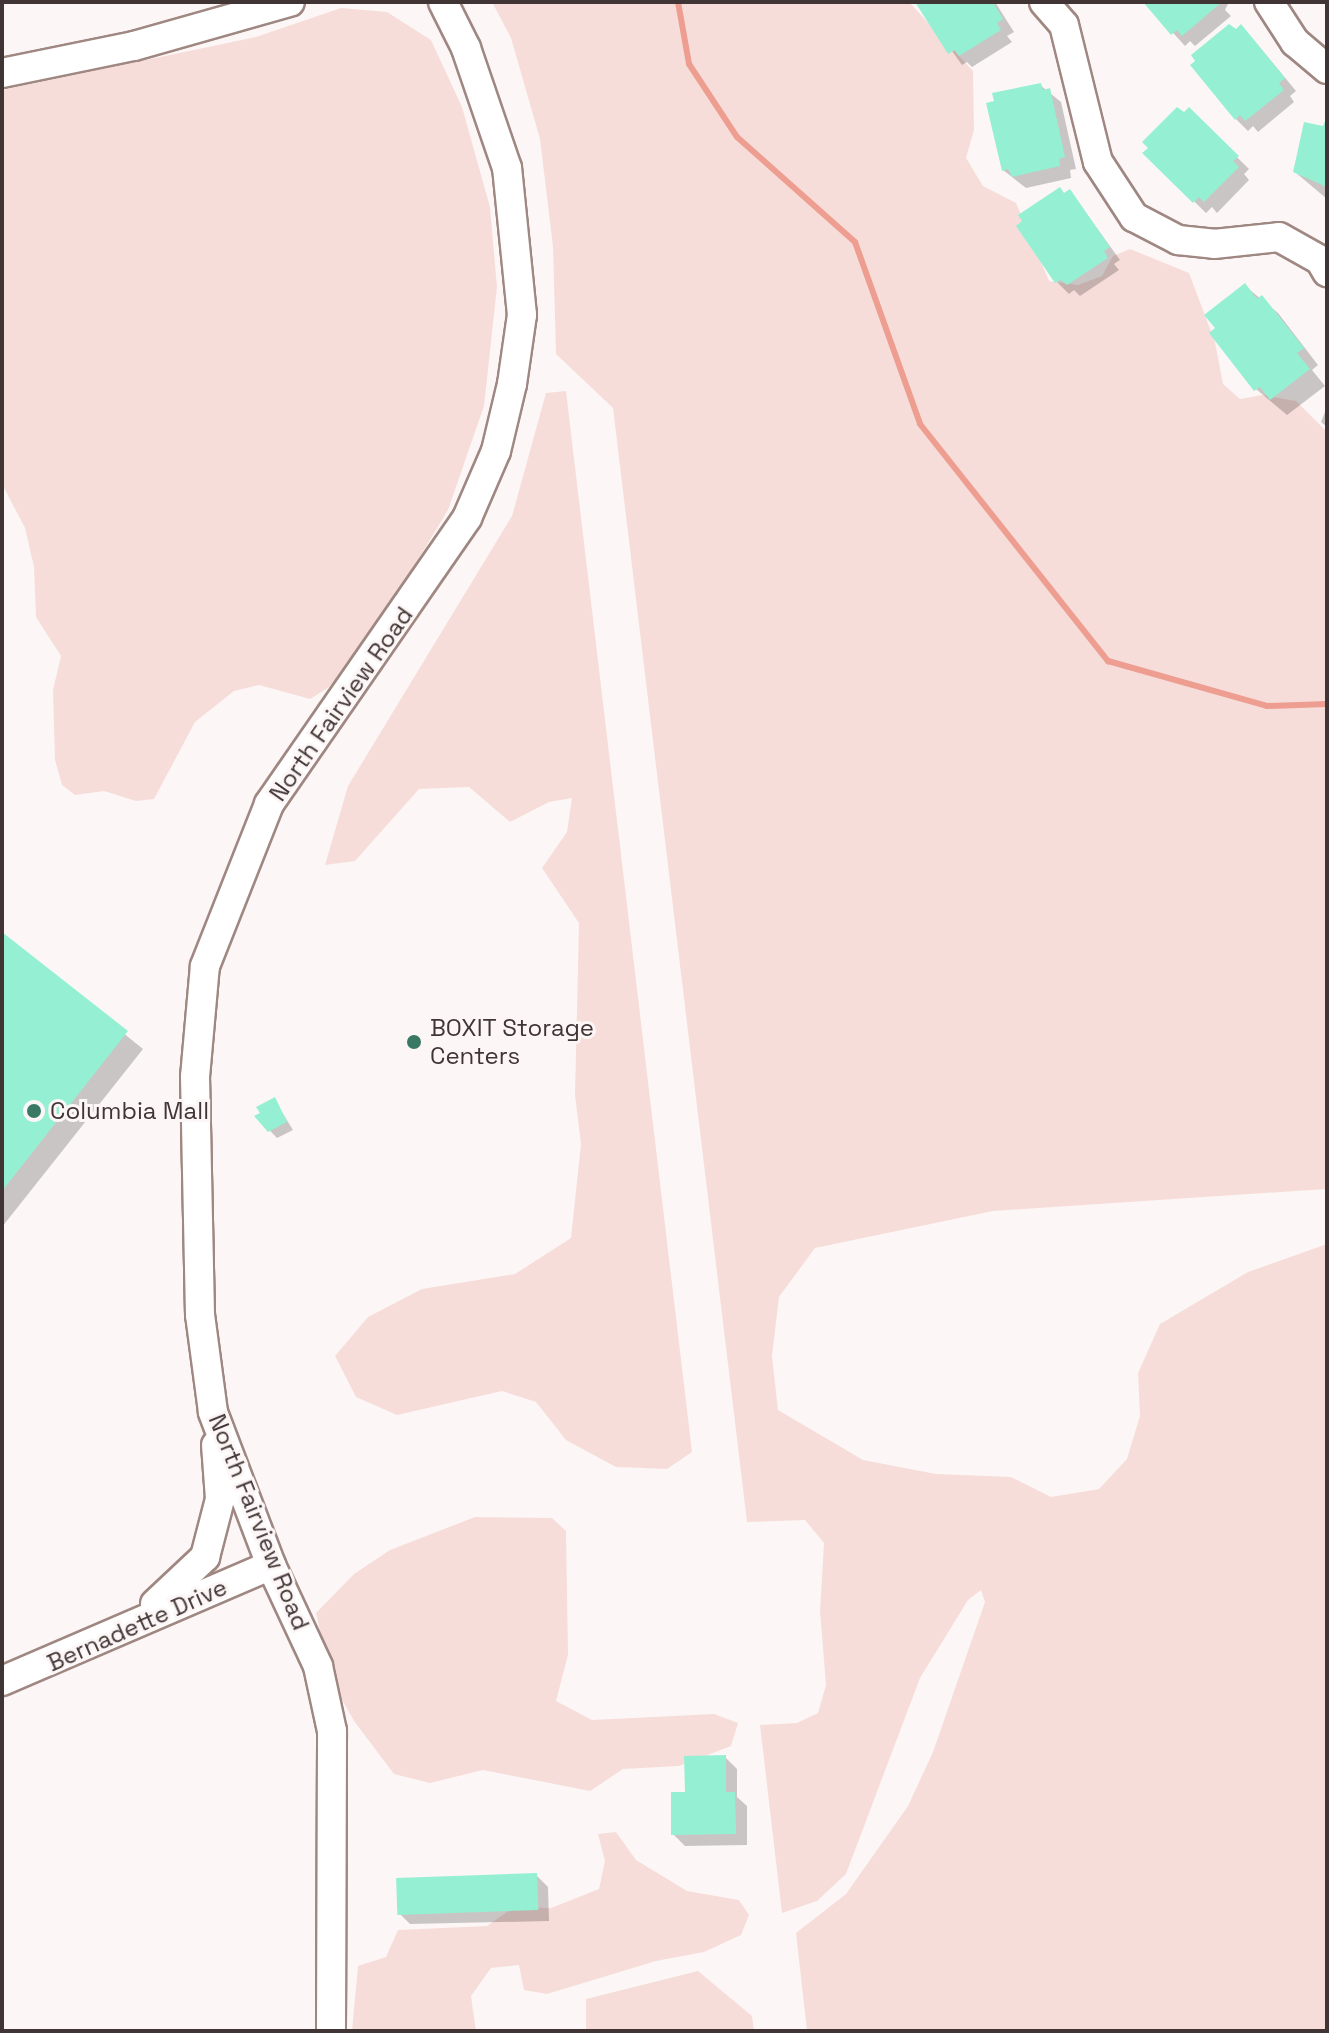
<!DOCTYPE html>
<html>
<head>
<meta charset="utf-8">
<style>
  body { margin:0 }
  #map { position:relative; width:1329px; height:2033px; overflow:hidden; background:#fcf7f6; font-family:"Space Grotesk",sans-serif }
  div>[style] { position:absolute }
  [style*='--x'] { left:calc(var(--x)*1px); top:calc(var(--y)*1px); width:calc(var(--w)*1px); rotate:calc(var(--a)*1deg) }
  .green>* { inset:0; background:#f7ddd9 }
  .shadow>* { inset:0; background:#0003 }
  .stream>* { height:6px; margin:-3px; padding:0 3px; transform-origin:3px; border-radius:3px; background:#ed9e91 }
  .building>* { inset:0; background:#95f0d3; transform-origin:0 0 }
  .roads { filter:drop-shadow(2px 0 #9f8782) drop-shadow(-2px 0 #9f8782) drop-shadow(0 2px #9f8782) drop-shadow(0 -2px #9f8782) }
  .minor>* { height:28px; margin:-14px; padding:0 14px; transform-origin:14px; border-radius:14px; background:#fff }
  .dots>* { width:22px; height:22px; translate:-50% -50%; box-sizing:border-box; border:4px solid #fcf7f6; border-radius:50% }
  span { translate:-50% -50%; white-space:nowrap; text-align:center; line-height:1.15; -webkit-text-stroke:6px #fcf7f6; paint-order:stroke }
  .street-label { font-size:24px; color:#403534 }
  .poi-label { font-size:24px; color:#403534 }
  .left { translate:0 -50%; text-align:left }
  .frame { position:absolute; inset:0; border:4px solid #403534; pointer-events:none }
</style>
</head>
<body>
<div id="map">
  <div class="green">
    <i style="clip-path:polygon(492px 2px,909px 2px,973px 71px,974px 130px,966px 158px,983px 186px,1016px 203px,1049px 281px,1078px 285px,1102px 276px,1113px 256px,1130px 249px,1189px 273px,1215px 342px,1223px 384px,1240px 399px,1262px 395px,1296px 401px,1327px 432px,1327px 1189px,993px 1211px,815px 1248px,779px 1297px,772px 1356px,778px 1410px,863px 1460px,936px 1474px,1011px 1477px,1051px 1497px,1099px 1489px,1127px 1459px,1140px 1416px,1138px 1373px,1160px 1324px,1248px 1272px,1327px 1244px,1327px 2031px,807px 2031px,796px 1933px,846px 1894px,908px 1806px,933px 1752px,985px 1602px,981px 1590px,968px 1600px,920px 1678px,846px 1874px,817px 1901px,782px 1913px,760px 1725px,797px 1723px,818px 1713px,826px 1685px,820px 1611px,824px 1543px,805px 1520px,747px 1522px,613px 408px,556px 354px,553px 247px,540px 139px,511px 38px)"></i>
    <i style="clip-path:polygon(341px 8px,387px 12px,431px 40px,462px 107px,490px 207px,497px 287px,484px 406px,448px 510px,373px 634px,329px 687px,310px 699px,259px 685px,234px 691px,195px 722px,154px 799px,136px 801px,104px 791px,75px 795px,62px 785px,55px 760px,53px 690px,61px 656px,36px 617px,34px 567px,25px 528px,2px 484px,2px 90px,256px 37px)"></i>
    <i style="clip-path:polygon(566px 391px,692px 1452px,667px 1469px,616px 1467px,566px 1440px,536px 1402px,502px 1391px,397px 1415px,356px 1397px,335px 1356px,368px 1317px,422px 1289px,515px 1274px,571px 1238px,581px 1144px,575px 1095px,579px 923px,542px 868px,567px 832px,572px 798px,549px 802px,510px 822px,469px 787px,419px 789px,355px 861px,325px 865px,348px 786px,512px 516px,546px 393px)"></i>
    <i style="clip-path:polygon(475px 1517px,552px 1518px,566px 1531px,568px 1655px,556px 1701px,592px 1720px,714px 1714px,738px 1723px,731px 1746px,679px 1766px,623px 1769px,590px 1791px,483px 1770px,430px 1783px,394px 1774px,354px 1721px,330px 1678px,316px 1613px,354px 1574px,390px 1550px)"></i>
    <i style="clip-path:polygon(616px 1832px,636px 1860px,687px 1891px,739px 1900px,749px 1915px,741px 1935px,704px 1952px,656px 1961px,547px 1994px,524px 1990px,519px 1965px,491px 1968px,471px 1996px,476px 2031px,352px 2031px,358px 1966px,386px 1957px,398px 1930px,487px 1926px,514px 1907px,551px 1908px,599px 1889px,605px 1861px,598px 1834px)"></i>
    <i style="clip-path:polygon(698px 1971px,752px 2016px,754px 2031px,586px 2031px,586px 1999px)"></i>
  </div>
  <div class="shadow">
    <i style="clip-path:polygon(917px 2px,995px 2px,1014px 32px,1007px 36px,1012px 42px,972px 67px,967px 62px,962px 65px)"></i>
    <i style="clip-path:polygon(1145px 2px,1229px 2px,1225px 10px,1231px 16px,1195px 46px,1190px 41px,1185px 46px)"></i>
    <i style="clip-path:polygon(1253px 39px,1296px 91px,1290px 96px,1294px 102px,1258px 132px,1253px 126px,1248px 131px,1236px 119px)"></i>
    <i style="clip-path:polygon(1040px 85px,1061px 102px,1076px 169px,1070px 170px,1071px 178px,1026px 188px,1003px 170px)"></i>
    <i style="clip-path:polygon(1189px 110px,1249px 169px,1244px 174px,1249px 180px,1217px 213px,1212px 207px,1206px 213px,1145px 153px)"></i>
    <i style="clip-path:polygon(1327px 122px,1327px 199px,1295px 172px)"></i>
    <i style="clip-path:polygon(1070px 191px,1120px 260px,1114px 264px,1119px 270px,1080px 296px,1074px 290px,1069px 294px,1057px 282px,1065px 195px)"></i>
    <i style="clip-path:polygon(1245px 286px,1278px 313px,1318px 365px,1312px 370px,1325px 386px,1287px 415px,1256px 389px)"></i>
    <i style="clip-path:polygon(1327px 407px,1327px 427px,1321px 422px)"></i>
    <i style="clip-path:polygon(2px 935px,143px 1049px,2px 1227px)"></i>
    <i style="clip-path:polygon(274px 1099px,293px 1130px,277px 1138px,257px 1117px)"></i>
    <i style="clip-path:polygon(725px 1757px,737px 1769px,737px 1797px,747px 1806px,747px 1845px,685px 1846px,673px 1834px)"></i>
    <i style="clip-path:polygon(536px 1875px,548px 1887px,549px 1921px,410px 1924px,398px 1912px)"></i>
  </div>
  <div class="stream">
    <i style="--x:678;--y:2;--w:63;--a:79.9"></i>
    <i style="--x:689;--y:64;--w:87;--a:56.7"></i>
    <i style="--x:737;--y:137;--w:158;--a:41.7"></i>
    <i style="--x:855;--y:242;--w:193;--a:70.3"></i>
    <i style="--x:920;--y:424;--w:303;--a:51.6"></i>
    <i style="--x:1108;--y:661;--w:165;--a:15.8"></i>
    <i style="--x:1267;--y:706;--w:60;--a:-1.9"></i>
  </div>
  <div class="building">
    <i style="clip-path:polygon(915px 2px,993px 2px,1003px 19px,997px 23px,1001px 30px,959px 56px,955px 50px,948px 54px)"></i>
    <i style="clip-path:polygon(1143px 2px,1222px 2px,1182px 36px,1177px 30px,1171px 35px)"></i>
    <i style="clip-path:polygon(1229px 24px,1236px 29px,1241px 24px,1285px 78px,1279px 83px,1284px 90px,1245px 121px,1240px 115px,1235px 120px,1190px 65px,1195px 61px,1191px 55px)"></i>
    <i style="clip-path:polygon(1041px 83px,1043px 90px,1050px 88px,1065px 157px,1059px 159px,1060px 166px,1012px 177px,1008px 169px,1002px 171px,986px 103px,994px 101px,992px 93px)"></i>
    <i style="clip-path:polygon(1177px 107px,1184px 112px,1189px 107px,1239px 156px,1233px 161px,1239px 167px,1204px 202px,1199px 197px,1193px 203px,1142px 153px,1148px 148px,1142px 142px)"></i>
    <i style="clip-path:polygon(1327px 116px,1327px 187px,1293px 172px,1304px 122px,1323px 126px)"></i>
    <i style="clip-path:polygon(1060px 187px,1064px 193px,1070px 189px,1110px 247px,1104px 251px,1108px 258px,1067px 285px,1061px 280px,1055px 283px,1016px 226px,1022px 221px,1018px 215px)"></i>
    <i style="clip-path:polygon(1245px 283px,1257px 299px,1262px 295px,1304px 348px,1297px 353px,1310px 369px,1270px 400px,1260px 387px,1254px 391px,1209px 333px,1215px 328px,1204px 315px)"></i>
    <i style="clip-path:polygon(2px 932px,128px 1031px,2px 1191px)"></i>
    <i style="clip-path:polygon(275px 1097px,287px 1122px,268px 1132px,254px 1116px,260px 1113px,256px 1107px)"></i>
    <i style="clip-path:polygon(726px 1755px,726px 1792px,735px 1792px,736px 1834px,671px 1835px,671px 1792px,685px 1792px,684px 1756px)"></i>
    <i style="left:537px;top:1873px;width:37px;height:141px;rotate:88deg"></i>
  </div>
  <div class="roads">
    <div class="minor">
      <i style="--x:1044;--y:2;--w:30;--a:49"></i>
      <i style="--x:1064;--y:25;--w:141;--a:76.1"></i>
      <i style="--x:1098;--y:162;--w:66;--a:56.8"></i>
      <i style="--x:1134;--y:217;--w:50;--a:27.6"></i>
      <i style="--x:1178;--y:240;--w:36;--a:6"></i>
      <i style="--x:1214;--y:244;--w:65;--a:-6.1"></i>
      <i style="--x:1279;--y:237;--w:47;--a:29.3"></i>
      <i style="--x:1320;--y:260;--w:14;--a:60"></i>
      <i style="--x:1269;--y:2;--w:48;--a:57"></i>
      <i style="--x:1295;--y:42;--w:42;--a:40.2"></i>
      <i style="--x:2;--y:73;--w:135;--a:-11.6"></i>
      <i style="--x:134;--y:46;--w:162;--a:-15.8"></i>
      <i style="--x:155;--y:1604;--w:69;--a:-43.2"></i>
      <i style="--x:205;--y:1557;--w:60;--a:-75.5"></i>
      <i style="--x:220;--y:1499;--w:54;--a:-94.2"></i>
      <i style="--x:2;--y:1681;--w:293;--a:-23.3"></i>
      <i style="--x:331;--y:2031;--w:300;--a:-89.8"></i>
      <i style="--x:332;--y:1731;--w:66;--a:-102.2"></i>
      <i style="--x:318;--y:1666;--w:111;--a:-115"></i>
      <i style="--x:271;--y:1565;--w:164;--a:-110.8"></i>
      <i style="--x:213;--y:1412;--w:98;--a:-97.6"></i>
      <i style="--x:200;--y:1315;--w:238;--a:-91.2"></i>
      <i style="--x:195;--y:1077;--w:111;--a:-84.9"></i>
      <i style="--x:205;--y:966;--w:174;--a:-68.4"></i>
      <i style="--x:269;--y:804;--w:348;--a:-55.3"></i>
      <i style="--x:467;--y:518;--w:73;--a:-66.6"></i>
      <i style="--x:496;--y:451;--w:69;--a:-76.6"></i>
      <i style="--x:512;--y:384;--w:70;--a:-81.8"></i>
      <i style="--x:522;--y:315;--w:148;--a:-95.8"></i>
      <i style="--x:507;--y:168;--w:127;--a:-108.9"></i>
      <i style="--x:466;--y:48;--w:51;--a:-116.6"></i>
    </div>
  </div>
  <div class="dots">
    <i style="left:414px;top:1042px;background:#3a7866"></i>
    <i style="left:34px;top:1111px;background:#3a7866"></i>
  </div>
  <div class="street-label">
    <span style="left:341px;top:704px;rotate:-55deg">North Fairview Road</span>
    <span style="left:259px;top:1522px;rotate:68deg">North Fairview Road</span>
    <span style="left:137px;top:1625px;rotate:-24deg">Bernadette Drive</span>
  </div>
  <div class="poi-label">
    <span class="left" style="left:430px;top:1042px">BOXIT Storage<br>Centers</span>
    <span class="left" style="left:50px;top:1111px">Columbia Mall</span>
  </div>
  <div class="frame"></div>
</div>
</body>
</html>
